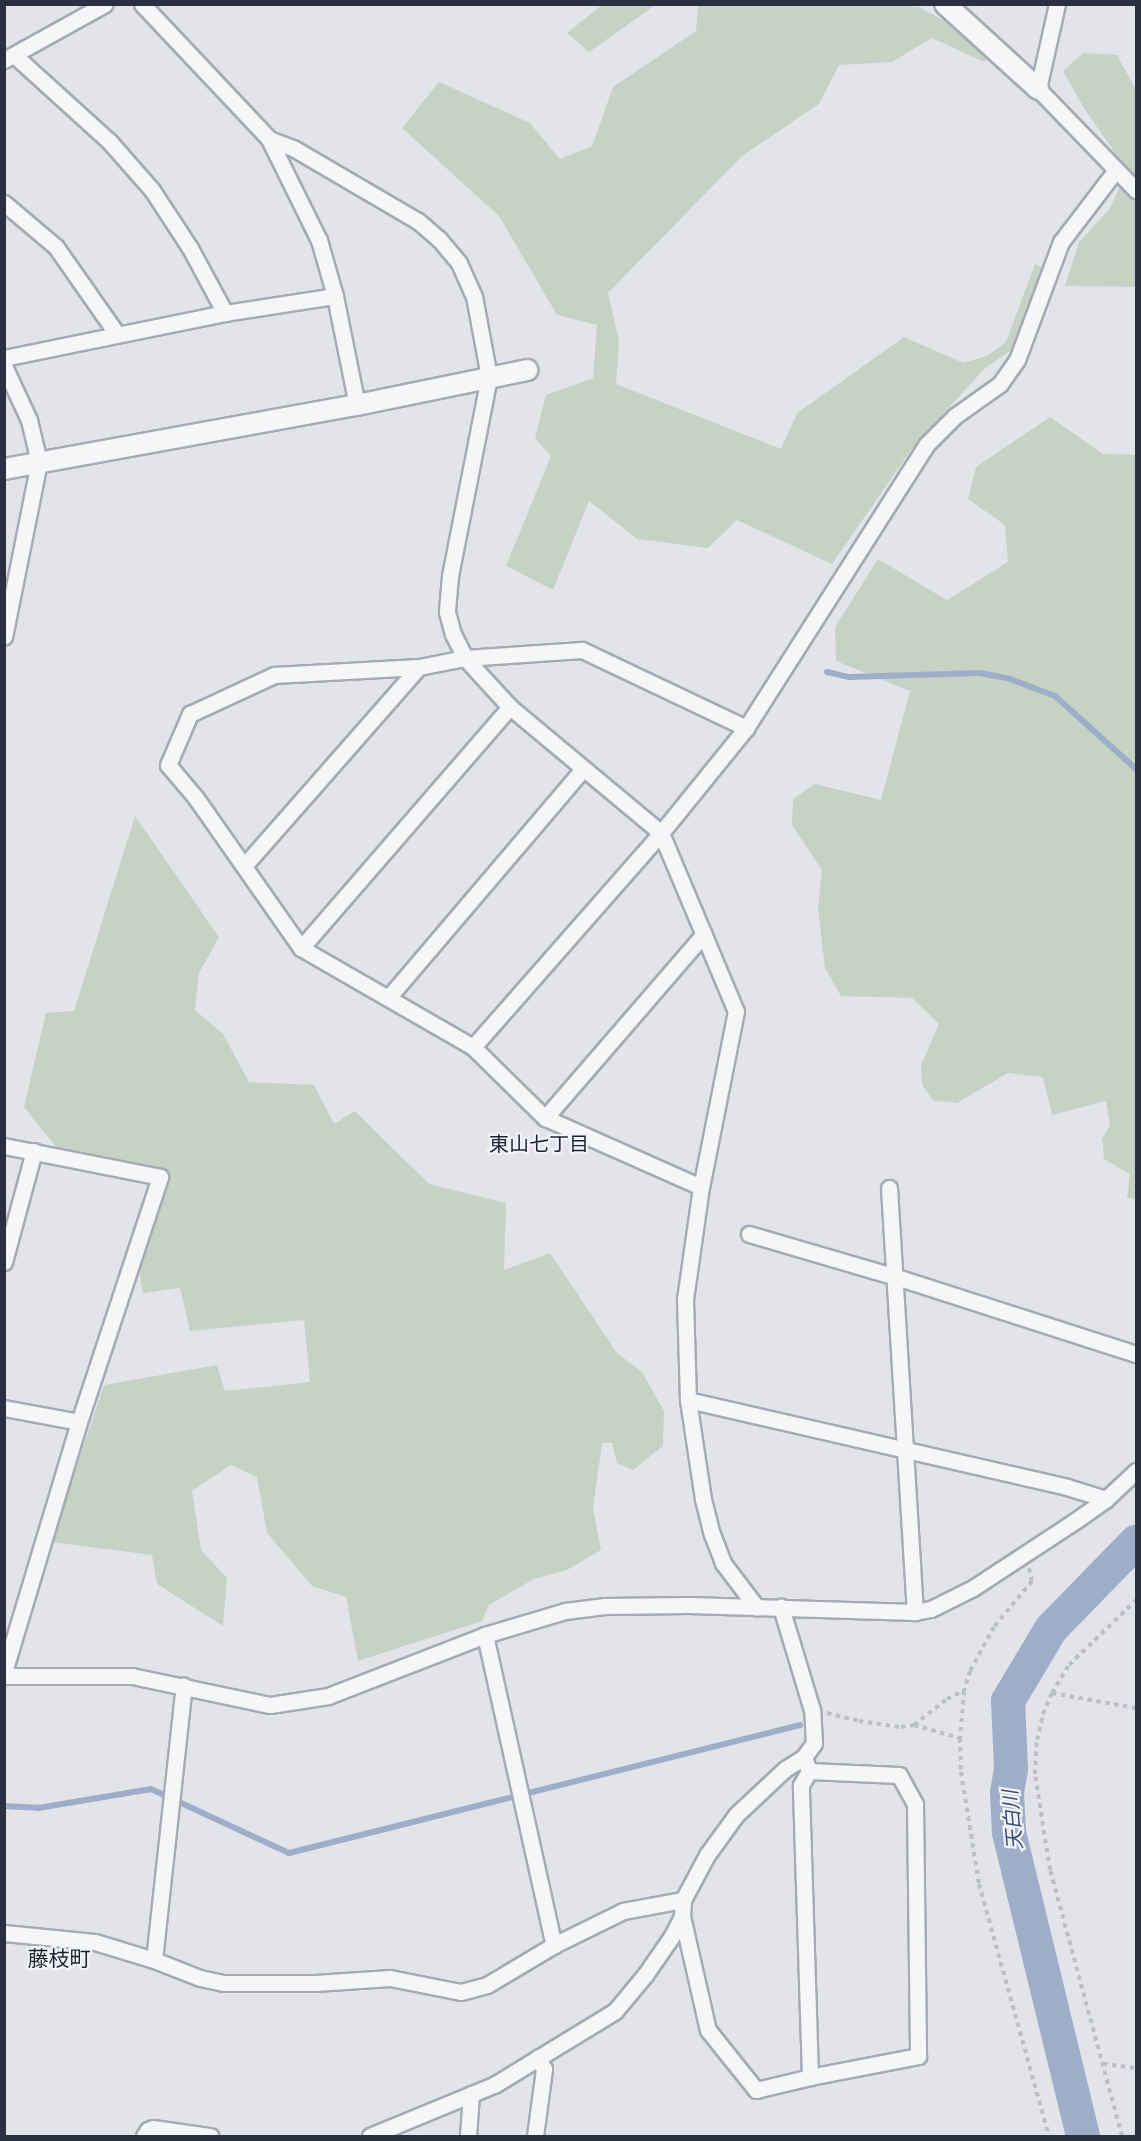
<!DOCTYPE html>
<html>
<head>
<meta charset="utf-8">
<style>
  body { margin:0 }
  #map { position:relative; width:1141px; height:2141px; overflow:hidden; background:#e2e4ea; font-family:Barlow,"Noto Sans JP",sans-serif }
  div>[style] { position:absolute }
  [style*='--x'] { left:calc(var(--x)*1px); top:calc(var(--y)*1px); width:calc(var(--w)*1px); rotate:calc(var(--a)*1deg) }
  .green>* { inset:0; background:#c6d3c4 }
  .stream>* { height:6px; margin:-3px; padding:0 3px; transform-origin:3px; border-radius:3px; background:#9faec8 }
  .river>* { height:34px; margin:-17px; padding:0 17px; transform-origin:17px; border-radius:17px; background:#9faec8 }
  .path>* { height:4px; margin-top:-2px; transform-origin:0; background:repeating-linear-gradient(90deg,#bcbfc5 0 4.5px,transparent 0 9px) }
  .roads { filter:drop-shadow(2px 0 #a7aab4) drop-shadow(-2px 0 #a7aab4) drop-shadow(0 2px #a7aab4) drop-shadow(0 -2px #a7aab4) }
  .minor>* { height:15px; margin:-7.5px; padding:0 7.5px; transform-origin:7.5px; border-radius:7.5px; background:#f5f6f8 }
  .tertiary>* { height:20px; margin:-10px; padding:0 10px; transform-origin:10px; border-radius:10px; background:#f5f6f8 }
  span { translate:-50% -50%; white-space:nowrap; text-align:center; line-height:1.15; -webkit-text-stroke:4.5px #f2f3f7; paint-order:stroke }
  .neighbourhood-label { font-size:20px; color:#1d2232 }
  .water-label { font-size:20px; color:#374b73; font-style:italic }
  .quarter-label { font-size:21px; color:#1d2232 }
  .frame { position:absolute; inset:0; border:6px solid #2b3041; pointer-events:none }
</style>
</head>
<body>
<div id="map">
  <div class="green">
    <i style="clip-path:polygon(603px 4px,664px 4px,664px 5px,654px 6px,589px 52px,567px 33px)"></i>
    <i style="clip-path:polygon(882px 4px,919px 7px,952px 25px,995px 60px,982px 61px,932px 38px,892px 62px,839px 65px,819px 104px,742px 156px,608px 293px,619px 341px,616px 384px,781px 449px,797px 413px,904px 337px,963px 363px,987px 356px,1006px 342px,1035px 264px,1042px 268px,1012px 350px,985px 368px,911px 450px,832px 564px,737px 520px,708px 548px,637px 539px,589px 501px,553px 590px,506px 566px,551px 456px,535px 438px,546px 395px,593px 378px,597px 325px,557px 315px,499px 216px,402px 128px,439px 82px,530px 123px,560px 159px,592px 146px,613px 87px,696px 31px,698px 5px)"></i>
    <i style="clip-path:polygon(1083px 53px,1117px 55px,1134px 86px,1136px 86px,1136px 287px,1065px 286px,1079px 242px,1108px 211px,1128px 171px,1085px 110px,1063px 71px)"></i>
    <i style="clip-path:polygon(1050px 417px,1103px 454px,1136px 455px,1136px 1199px,1127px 1198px,1130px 1174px,1104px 1159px,1102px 1139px,1110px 1125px,1106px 1101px,1052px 1115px,1043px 1077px,1008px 1073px,957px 1103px,934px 1101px,922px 1085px,921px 1065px,939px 1024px,912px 998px,841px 996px,825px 968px,818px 909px,822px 870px,792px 825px,793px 799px,815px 784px,881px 800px,910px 691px,836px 661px,835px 627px,878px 559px,947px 600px,1008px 562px,1005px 525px,968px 499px,976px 467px)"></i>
    <i style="clip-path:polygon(135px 816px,219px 937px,199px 973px,195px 1010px,223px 1034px,249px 1082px,314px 1085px,334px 1124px,355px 1111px,429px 1184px,506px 1203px,504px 1270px,550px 1253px,617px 1353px,642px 1372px,664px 1411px,663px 1446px,633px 1470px,617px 1463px,612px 1443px,602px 1443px,593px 1508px,601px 1550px,567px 1570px,534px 1579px,489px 1605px,482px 1621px,358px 1661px,346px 1597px,312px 1586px,267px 1533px,257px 1477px,231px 1465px,192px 1491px,201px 1550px,227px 1578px,223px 1626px,157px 1584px,152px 1555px,51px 1542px,104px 1385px,217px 1365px,225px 1391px,310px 1382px,304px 1320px,190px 1331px,180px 1288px,143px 1293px,139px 1268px,168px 1172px,56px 1147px,24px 1107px,46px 1013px,74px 1011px)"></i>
  </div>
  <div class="stream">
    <i style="--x:827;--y:672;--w:23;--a:13"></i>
    <i style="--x:849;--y:677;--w:131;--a:-1.7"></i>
    <i style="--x:980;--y:673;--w:31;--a:11"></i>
    <i style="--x:1010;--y:679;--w:48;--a:20.7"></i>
    <i style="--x:1055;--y:696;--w:109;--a:42"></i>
    <i style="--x:4;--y:1806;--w:34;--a:3"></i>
    <i style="--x:38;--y:1808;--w:115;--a:-9.5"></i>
    <i style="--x:151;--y:1789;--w:152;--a:24.9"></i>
    <i style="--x:289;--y:1853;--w:527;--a:-14.06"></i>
  </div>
  <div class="river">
    <i style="--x:1083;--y:2136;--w:312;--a:-103.7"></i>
    <i style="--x:1009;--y:1833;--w:41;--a:-92.8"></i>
    <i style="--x:1007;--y:1792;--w:23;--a:-80"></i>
    <i style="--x:1011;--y:1769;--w:68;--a:-92.5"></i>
    <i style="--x:1008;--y:1701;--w:84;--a:-59.2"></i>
    <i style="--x:1051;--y:1629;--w:122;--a:-45.7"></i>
  </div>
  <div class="path">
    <i style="--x:1029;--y:1568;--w:13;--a:77"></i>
    <i style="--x:1032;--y:1581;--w:60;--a:129.6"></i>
    <i style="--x:994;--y:1627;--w:50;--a:118.6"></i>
    <i style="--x:970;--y:1671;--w:21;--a:107"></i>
    <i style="--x:964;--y:1691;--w:47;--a:94.9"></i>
    <i style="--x:960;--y:1738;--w:34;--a:88"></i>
    <i style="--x:961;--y:1772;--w:113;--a:80.9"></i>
    <i style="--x:979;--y:1884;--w:262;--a:74.5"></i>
    <i style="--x:1052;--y:1693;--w:85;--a:10.1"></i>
    <i style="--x:827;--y:1713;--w:33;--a:14"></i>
    <i style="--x:859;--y:1721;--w:42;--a:8.1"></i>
    <i style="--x:901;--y:1727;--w:13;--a:-9"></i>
    <i style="--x:914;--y:1725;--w:42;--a:-38.2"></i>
    <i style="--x:947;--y:1699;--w:18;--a:-27"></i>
    <i style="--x:914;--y:1725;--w:48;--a:15.8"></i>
    <i style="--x:1103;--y:2064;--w:33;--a:7"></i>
    <i style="--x:1122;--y:2136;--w:276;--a:-105.1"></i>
    <i style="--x:1050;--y:1870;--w:97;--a:-98.9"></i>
    <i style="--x:1035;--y:1774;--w:34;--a:-87"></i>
    <i style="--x:1037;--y:1740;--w:27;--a:-77"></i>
    <i style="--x:1043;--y:1714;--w:23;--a:-67"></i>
    <i style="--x:1052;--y:1693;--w:33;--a:-59"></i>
    <i style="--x:1069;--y:1665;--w:93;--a:-44.1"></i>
  </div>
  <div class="roads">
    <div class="minor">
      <i style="--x:142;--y:4;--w:185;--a:46.7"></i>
      <i style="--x:269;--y:139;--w:113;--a:63.7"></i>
      <i style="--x:319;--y:240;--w:58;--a:74.1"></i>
      <i style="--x:335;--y:296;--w:111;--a:78.6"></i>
      <i style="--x:1057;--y:4;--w:87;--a:102.6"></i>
      <i style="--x:1038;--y:89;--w:141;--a:45.9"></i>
      <i style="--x:14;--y:55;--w:128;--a:42.2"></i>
      <i style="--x:109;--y:141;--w:65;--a:48.7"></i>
      <i style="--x:152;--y:190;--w:69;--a:56.8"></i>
      <i style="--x:190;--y:248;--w:74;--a:61.7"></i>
      <i style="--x:4;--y:60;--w:115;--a:-29"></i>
      <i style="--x:269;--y:139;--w:26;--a:21"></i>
      <i style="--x:293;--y:148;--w:145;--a:30.3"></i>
      <i style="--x:418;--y:221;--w:28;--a:41"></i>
      <i style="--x:439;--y:239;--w:31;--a:50"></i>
      <i style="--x:459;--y:263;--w:36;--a:66"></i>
      <i style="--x:474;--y:296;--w:82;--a:79.5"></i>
      <i style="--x:489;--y:377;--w:203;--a:101.1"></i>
      <i style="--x:450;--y:576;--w:36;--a:95"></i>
      <i style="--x:447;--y:612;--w:23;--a:75"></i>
      <i style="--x:453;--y:634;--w:27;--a:63"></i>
      <i style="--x:465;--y:658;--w:67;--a:47.4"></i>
      <i style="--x:510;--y:707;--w:197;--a:39.8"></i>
      <i style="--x:661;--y:833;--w:193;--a:67.2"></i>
      <i style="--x:736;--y:1011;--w:179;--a:101.2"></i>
      <i style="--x:701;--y:1187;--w:113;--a:98.1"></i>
      <i style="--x:685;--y:1299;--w:101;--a:88.3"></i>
      <i style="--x:688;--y:1400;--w:100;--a:81.4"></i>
      <i style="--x:703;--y:1499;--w:36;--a:76"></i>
      <i style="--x:712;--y:1534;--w:31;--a:69"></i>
      <i style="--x:723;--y:1563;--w:56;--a:52.9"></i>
      <i style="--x:4;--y:203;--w:68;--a:40.2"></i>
      <i style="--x:56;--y:247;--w:106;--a:55"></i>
      <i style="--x:4;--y:358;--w:226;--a:-11.5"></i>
      <i style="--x:225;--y:313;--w:111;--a:-8.8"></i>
      <i style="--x:4;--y:366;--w:60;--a:65.2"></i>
      <i style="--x:29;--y:420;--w:43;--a:76.6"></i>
      <i style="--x:39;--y:462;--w:178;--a:101.3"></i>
      <i style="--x:244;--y:866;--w:265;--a:-48.7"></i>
      <i style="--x:301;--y:948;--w:319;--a:-49.1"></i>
      <i style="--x:388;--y:998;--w:301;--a:-49.6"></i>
      <i style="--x:473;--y:1047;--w:285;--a:-48.7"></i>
      <i style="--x:661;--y:833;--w:135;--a:-51"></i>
      <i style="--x:746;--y:728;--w:335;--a:-57.5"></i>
      <i style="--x:926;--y:445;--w:41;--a:-45"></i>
      <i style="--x:955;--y:416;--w:55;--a:-35.4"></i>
      <i style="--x:1000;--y:384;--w:29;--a:-55"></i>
      <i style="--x:1017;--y:360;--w:126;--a:-69.6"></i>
      <i style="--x:1061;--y:242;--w:89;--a:-52.7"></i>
      <i style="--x:545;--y:1118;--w:243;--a:-49.2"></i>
      <i style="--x:4;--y:1146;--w:159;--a:11.2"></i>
      <i style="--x:160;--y:1177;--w:258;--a:108.3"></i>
      <i style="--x:79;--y:1422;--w:261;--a:106.7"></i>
      <i style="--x:701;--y:1187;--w:171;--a:-156.1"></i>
      <i style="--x:545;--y:1118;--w:101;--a:-135.4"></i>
      <i style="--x:473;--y:1047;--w:198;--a:-150.1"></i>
      <i style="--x:301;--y:948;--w:183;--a:-125"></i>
      <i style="--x:196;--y:798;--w:43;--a:-130.3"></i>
      <i style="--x:168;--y:765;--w:56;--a:-66.7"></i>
      <i style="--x:190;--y:714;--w:93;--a:-24.9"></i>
      <i style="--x:274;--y:675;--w:145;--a:-3.2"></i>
      <i style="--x:419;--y:667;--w:47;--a:-11.1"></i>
      <i style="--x:465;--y:658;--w:117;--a:-3.9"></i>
      <i style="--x:582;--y:650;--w:182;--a:25.4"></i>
      <i style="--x:889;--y:1188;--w:425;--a:86.5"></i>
      <i style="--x:749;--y:1234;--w:150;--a:16.3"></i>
      <i style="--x:893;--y:1276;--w:255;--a:17.8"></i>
      <i style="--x:4;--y:1262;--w:115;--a:-74.9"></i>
      <i style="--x:688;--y:1400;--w:389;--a:12.9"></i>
      <i style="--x:1067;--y:1487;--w:41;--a:17.1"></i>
      <i style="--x:4;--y:1408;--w:76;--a:10.6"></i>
      <i style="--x:485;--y:1635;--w:318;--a:77.5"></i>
      <i style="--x:4;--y:1676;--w:128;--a:0"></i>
      <i style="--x:132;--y:1676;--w:141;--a:11.9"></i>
      <i style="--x:270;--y:1705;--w:59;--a:-8.8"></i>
      <i style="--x:328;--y:1696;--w:168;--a:-21.2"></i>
      <i style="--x:485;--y:1635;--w:84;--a:-16.7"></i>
      <i style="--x:565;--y:1611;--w:40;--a:-7.1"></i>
      <i style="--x:605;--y:1606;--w:84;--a:-0.7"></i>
      <i style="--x:689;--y:1605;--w:226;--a:1.8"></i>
      <i style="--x:915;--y:1612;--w:16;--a:-11"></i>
      <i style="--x:931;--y:1609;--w:47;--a:-26.6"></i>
      <i style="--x:973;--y:1588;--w:122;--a:-33.3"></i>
      <i style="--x:1075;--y:1521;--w:38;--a:-35"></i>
      <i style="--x:1106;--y:1499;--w:41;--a:-43"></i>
      <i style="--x:809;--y:1771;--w:90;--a:2.5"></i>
      <i style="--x:899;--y:1775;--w:33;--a:61"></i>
      <i style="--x:915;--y:1804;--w:252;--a:89.3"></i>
      <i style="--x:918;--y:2056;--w:110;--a:169"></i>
      <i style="--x:682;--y:1916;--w:117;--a:77.2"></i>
      <i style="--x:708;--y:2030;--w:77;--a:51.3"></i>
      <i style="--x:756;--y:2090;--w:56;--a:-13.5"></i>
      <i style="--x:810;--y:2077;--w:292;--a:-91.8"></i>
      <i style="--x:801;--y:1785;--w:16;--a:-60"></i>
      <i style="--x:809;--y:1771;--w:15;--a:-110"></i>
      <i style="--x:4;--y:1933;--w:91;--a:5.6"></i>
      <i style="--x:95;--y:1942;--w:62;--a:17"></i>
      <i style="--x:154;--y:1960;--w:49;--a:21.4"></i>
      <i style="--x:200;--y:1978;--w:24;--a:12"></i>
      <i style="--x:223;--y:1983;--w:92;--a:0"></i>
      <i style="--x:315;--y:1983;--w:75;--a:-3.8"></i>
      <i style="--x:390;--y:1978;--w:72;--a:11.2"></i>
      <i style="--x:461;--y:1992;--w:27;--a:-15"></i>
      <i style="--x:487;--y:1985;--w:78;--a:-30.8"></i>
      <i style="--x:554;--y:1945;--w:77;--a:-26.2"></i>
      <i style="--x:623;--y:1911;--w:61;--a:-10.4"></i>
      <i style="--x:154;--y:1960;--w:276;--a:-83.8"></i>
      <i style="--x:144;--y:2136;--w:7;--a:-56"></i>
      <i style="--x:148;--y:2130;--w:5;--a:-22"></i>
      <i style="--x:153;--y:2128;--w:58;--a:8"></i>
      <i style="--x:370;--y:2136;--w:134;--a:-22.4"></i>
      <i style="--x:494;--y:2085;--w:142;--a:-31.4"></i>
      <i style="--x:615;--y:2011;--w:47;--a:-50.2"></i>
      <i style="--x:645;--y:1975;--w:47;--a:-55.3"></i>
      <i style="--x:672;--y:1936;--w:22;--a:-63"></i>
      <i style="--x:682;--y:1916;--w:16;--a:-86"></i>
      <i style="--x:683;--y:1900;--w:51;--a:-61.9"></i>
      <i style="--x:707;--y:1855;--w:49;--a:-54.1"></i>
      <i style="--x:736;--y:1815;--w:67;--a:-43.2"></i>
      <i style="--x:785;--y:1769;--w:22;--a:-32"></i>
      <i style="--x:804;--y:1757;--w:17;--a:-54"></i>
      <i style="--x:814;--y:1743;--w:33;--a:-93"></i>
      <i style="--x:812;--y:1710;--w:108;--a:-106.8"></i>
      <i style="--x:468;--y:2136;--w:42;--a:-85.9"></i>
      <i style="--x:535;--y:2136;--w:68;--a:-82.3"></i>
      <i style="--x:544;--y:2069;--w:13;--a:-119"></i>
    </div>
    <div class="tertiary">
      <i style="--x:945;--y:4;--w:126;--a:42.4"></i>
      <i style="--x:4;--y:469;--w:359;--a:-10.3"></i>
      <i style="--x:357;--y:405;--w:174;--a:-11.6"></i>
    </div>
  </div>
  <div class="neighbourhood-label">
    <span style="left:539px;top:1143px">東山七丁目</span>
  </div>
  <div class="water-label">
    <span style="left:1012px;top:1820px;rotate:-95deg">天白川</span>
  </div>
  <div class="quarter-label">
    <span style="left:59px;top:1958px">藤枝町</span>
  </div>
  <div class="frame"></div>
</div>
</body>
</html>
